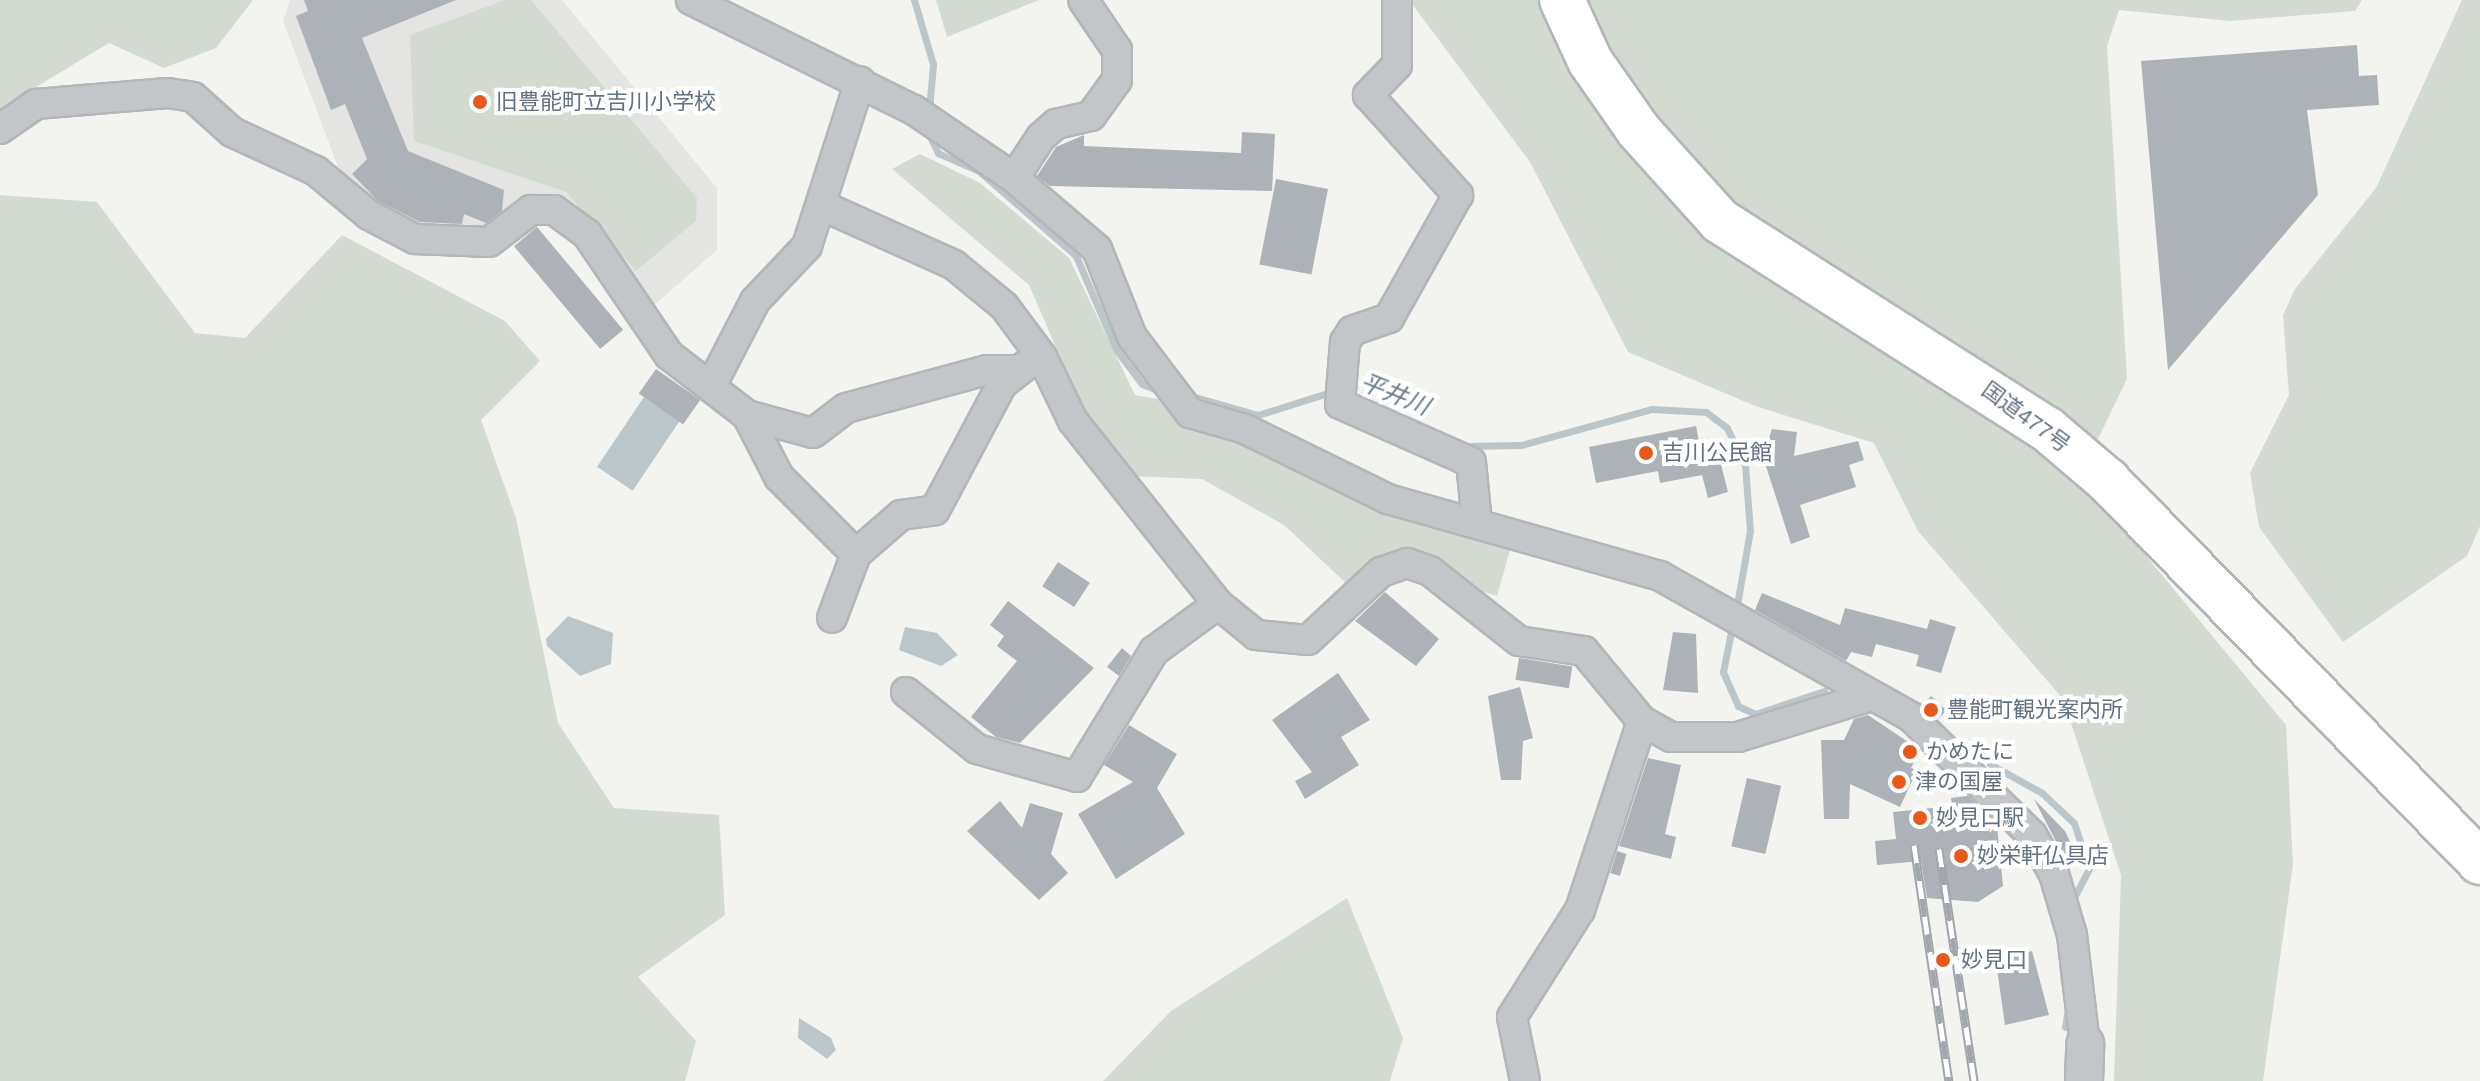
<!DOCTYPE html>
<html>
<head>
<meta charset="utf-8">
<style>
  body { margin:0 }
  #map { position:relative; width:2480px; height:1081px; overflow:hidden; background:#f3f4ef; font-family:Helvetica,"Noto Sans JP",sans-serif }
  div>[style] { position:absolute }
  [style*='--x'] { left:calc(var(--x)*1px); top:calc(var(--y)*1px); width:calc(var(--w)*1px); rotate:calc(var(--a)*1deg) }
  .built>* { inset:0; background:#e4e5e3 }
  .green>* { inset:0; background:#d3dbd0 }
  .water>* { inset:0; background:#bbc6cb; transform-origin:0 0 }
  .stream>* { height:7px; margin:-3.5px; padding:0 3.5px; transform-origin:3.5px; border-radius:3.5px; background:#bbc6cb }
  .building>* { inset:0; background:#acb2b8; transform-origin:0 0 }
  .roads { filter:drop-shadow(2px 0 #b3b6b9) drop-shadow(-2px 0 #b3b6b9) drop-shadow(0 2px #b3b6b9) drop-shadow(0 -2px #b3b6b9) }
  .minor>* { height:28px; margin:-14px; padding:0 14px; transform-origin:14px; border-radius:14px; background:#c3c6c9 }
  .tertiary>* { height:36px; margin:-18px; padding:0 18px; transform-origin:18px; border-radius:18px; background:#c3c6c9 }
  .trunk>* { height:44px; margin:-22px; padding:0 22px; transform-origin:22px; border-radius:22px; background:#fff }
  .rail>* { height:9px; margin-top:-4.5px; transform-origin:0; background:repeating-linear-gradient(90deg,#fff 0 18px,#a1a6ac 0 36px); box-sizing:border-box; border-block:2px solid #a1a6ac }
  .dots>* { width:22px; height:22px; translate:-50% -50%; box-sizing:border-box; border:4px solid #fff; border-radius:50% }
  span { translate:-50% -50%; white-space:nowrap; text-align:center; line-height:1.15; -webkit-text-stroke:8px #fff; paint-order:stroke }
  .poi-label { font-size:22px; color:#627181 }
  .left { translate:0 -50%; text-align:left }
  .street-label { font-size:22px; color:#627181 }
  .water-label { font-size:24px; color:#627a86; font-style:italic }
</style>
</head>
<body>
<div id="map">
  <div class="built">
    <i style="clip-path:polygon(290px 0,562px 0,717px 188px,717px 250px,652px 307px,582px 211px,555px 200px,487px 233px,418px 232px,344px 183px,283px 21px)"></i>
  </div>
  <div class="green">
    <i style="clip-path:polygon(0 0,253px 0,216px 48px,164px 68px,109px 43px,36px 87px,0 121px)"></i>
    <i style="clip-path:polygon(505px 0,531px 0,697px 198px,696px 221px,636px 271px,566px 192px,414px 141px,410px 35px)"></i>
    <i style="clip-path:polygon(936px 0,1039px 0,947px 37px)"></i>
    <i style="clip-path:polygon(1409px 0,2362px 0,2355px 11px,2230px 21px,2119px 10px,2107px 46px,2127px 379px,2080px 476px,2286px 725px,2293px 864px,2263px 1081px,2114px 1081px,2121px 875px,2063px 699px,1918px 531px,1874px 443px,1755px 406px,1628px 352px,1530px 162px)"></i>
    <i style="clip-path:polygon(2462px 0,2480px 0,2480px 526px,2467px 556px,2343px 642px,2259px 527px,2250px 473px,2289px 395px,2283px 315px,2295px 289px,2376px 188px)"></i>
    <i style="clip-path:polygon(920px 154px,980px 183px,1069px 258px,1135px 395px,1169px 401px,1183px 417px,1293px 467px,1510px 550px,1497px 596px,1458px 584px,1411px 549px,1360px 568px,1348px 585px,1284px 525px,1202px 479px,1130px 476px,1092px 431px,1029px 285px,892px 169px)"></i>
    <i style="clip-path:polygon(0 195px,97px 202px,195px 333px,245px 338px,342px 235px,505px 321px,540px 361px,481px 420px,516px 518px,558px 723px,614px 808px,719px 815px,725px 915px,638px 977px,696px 1041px,685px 1081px,0 1081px)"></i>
    <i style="clip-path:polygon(1347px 898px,1403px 1038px,1390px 1081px,1103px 1081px,1171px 1011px)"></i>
  </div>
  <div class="water">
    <i style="left:644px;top:397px;width:43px;height:84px;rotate:34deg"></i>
    <i style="clip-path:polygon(568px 616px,613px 633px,611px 664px,580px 676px,547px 646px,546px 639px)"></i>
    <i style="clip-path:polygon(905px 627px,937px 633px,958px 655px,941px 666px,899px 650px)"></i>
    <i style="clip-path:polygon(799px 1018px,831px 1038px,836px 1050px,827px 1059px,798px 1038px)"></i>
  </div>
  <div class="stream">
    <i style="--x:914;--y:0;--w:67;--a:73.5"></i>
    <i style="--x:933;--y:64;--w:47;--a:94.9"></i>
    <i style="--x:927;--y:131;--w:25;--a:63"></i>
    <i style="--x:938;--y:153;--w:45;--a:23.7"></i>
    <i style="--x:979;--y:171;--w:129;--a:41.2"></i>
    <i style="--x:1076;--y:256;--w:103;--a:66.7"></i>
    <i style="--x:1117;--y:351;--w:41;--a:52.9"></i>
    <i style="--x:1142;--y:384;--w:24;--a:22"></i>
    <i style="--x:1188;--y:395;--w:73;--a:15.9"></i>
    <i style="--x:1258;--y:415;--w:80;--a:-17.5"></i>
    <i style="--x:1468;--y:446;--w:53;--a:-1.1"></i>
    <i style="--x:1521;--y:445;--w:136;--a:-15.4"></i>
    <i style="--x:1652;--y:409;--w:54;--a:3.2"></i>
    <i style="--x:1706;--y:412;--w:26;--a:37"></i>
    <i style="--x:1727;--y:428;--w:41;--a:64.1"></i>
    <i style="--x:1745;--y:465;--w:66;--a:85.7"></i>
    <i style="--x:1750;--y:531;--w:80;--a:100"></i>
    <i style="--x:1733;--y:622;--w:51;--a:101.3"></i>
    <i style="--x:1723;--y:672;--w:37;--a:66"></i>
    <i style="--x:1738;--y:706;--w:19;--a:25"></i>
    <i style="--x:1755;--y:714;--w:73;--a:-18.4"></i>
    <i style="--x:1990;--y:764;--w:60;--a:29.1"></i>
    <i style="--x:2042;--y:793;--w:44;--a:43.2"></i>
    <i style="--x:2074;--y:823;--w:48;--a:71.9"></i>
    <i style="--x:2089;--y:869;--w:38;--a:118"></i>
    <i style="--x:2059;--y:925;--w:58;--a:85.1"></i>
    <i style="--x:2065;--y:1027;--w:20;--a:-81"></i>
  </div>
  <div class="building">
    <i style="clip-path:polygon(304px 0,456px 0,362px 38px,408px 151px,504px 190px,502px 211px,486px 223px,464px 214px,462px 224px,420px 222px,378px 201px,352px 174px,367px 159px,345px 104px,331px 110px,296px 16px,308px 11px)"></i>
    <i style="clip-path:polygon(2357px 45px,2359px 76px,2377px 75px,2379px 105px,2307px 110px,2318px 195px,2168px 370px,2141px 61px)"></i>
    <i style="clip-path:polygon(1242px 132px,1275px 134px,1272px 191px,1050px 186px,1037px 176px,1056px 147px,1084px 135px,1084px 146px,1241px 153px)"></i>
    <i style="left:1276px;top:179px;width:53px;height:87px;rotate:11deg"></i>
    <i style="left:537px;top:227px;width:134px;height:30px;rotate:50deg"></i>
    <i style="left:656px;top:369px;width:54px;height:30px;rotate:35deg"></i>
    <i style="clip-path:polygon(1696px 426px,1703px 462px,1719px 457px,1728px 492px,1708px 498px,1702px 475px,1660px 483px,1658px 471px,1596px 483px,1589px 447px)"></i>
    <i style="clip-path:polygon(1772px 429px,1797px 432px,1794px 456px,1858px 441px,1864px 460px,1849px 465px,1856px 487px,1800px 505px,1810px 537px,1791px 544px,1763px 457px)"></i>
    <i style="left:1058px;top:562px;width:38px;height:29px;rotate:33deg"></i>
    <i style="clip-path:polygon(1385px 592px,1439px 639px,1416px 666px,1355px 621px)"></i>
    <i style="clip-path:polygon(1762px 593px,1840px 625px,1845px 608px,1927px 629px,1930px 619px,1956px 627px,1941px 673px,1916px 666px,1919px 655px,1876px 644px,1872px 657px,1851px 652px,1846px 661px,1755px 610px)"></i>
    <i style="clip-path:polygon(1008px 601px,1094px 668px,1020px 743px,996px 737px,971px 717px,1017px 661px,997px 646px,1004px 636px,990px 625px)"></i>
    <i style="clip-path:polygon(1673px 632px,1696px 634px,1698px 693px,1663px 690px)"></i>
    <i style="clip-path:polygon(1122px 648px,1131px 656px,1119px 676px,1107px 667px)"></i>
    <i style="left:1519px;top:658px;width:54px;height:22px;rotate:9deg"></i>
    <i style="clip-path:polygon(1338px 673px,1370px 720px,1341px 737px,1359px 765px,1305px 799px,1295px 781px,1312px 772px,1272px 720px)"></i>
    <i style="clip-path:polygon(1520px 687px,1533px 738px,1523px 741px,1521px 780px,1501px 780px,1488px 696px)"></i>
    <i style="left:1931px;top:696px;width:21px;height:12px;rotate:43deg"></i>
    <i style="clip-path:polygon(1868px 715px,1920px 750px,1911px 768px,1917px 770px,1900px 807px,1850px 784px,1849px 819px,1824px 819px,1821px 740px,1844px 740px,1854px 719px)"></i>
    <i style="clip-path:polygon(1129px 725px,1177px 754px,1157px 788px,1185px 834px,1116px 879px,1078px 814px,1133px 782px,1104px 765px)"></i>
    <i style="clip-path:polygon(1648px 758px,1681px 765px,1665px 834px,1676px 837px,1671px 859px,1619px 846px)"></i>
    <i style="left:1747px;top:778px;width:35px;height:70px;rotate:13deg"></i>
    <i style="clip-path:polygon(1968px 796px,1988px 816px,1990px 833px,1997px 825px,2003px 886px,1978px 902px,1927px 898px,1921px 861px,1877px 865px,1875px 841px,1896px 839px,1893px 812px,1952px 806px,1951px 798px)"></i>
    <i style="clip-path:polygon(2034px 799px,2065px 831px,2074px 850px,2063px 855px)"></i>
    <i style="clip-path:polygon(1000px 801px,1022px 828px,1030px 803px,1063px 813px,1051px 854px,1068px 873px,1039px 900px,967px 831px)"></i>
    <i style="left:1617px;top:851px;width:10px;height:23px;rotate:17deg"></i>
    <i style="clip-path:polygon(2032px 951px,2049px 1015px,2005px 1025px,1996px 962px)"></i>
  </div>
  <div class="roads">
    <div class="minor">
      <i style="--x:691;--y:0;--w:249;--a:26.3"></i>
      <i style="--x:914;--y:110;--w:121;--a:34.2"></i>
      <i style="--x:1014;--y:178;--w:109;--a:40.5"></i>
      <i style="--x:1097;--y:249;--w:95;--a:68.3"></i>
      <i style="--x:1132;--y:337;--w:96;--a:52.7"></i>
      <i style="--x:1190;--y:413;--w:57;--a:16.2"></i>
      <i style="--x:1245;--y:429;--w:159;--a:26.1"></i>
      <i style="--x:1388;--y:499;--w:283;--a:15.8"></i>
      <i style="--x:1660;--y:576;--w:288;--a:29.3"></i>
      <i style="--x:1911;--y:717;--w:169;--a:44.3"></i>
      <i style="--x:2032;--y:835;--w:45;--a:60.6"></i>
      <i style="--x:2054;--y:874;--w:64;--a:73.6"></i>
      <i style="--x:2072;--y:935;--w:110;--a:83.2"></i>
      <i style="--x:1397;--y:0;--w:65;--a:90"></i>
      <i style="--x:1397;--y:65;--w:42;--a:134"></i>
      <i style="--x:1368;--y:95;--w:135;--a:48"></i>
      <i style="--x:1458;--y:195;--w:141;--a:119.3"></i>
      <i style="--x:1389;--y:318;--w:39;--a:161"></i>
      <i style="--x:1352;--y:331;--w:13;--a:122"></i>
      <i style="--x:1345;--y:342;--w:62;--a:94.6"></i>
      <i style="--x:1340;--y:404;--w:143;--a:23.9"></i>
      <i style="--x:1471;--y:462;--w:61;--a:84.4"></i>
      <i style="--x:0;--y:129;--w:44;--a:-34.8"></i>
      <i style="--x:36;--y:104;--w:132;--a:-4.8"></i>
      <i style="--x:168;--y:93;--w:25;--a:9"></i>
      <i style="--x:193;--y:97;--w:52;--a:41.9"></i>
      <i style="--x:232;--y:132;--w:93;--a:24.9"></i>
      <i style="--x:316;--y:171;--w:69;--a:39.7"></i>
      <i style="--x:369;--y:215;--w:52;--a:27.6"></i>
      <i style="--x:415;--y:239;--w:74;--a:2.3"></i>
      <i style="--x:489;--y:242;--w:53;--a:-37.3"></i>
      <i style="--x:531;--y:210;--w:23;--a:0"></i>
      <i style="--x:554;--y:210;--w:41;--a:36"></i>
      <i style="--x:587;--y:234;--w:146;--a:55.9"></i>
      <i style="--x:669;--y:355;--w:98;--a:37.6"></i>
      <i style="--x:747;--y:415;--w:68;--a:15.3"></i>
      <i style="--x:813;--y:433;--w:41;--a:-37.1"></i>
      <i style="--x:846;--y:408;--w:146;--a:-15.1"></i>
      <i style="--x:987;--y:370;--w:28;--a:0"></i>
      <i style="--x:1014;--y:178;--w:49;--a:-56.6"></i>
      <i style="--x:1041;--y:137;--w:20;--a:-41"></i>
      <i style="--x:1056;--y:124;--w:36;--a:-13"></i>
      <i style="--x:1091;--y:116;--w:44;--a:-54.2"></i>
      <i style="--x:1117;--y:80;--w:30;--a:-90"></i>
      <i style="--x:1117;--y:50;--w:60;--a:-124.2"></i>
      <i style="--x:823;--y:206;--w:144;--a:24.2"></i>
      <i style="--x:954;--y:265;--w:65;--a:39.4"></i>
      <i style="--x:1004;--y:306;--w:64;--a:53.3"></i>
      <i style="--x:1042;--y:357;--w:71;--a:64.2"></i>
      <i style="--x:1073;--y:421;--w:233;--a:51.6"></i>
      <i style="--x:1218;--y:604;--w:49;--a:39.2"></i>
      <i style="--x:1256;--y:635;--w:52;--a:5.5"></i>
      <i style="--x:1308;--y:640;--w:100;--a:-43"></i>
      <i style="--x:1381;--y:572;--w:28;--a:-19"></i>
      <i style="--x:1407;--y:563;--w:24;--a:19"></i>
      <i style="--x:1430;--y:571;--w:113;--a:38.2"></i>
      <i style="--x:1519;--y:641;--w:66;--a:8.7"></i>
      <i style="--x:1584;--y:651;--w:91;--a:50.4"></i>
      <i style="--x:1642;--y:721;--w:33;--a:29"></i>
      <i style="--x:1671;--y:737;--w:67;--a:0"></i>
      <i style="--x:1738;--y:737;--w:139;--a:-17.1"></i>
      <i style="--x:712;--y:384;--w:93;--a:-62.6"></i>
      <i style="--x:755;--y:301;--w:76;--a:-46.6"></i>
      <i style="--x:807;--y:246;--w:173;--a:-72.2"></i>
      <i style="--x:747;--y:415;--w:70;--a:62.7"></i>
      <i style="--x:779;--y:477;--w:109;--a:45"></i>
      <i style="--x:856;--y:554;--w:68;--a:110.6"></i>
      <i style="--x:856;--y:554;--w:60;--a:-40.9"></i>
      <i style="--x:901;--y:515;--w:34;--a:-8"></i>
      <i style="--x:935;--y:510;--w:143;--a:-62"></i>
      <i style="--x:1002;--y:384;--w:31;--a:-38"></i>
      <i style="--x:906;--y:692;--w:91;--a:38.8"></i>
      <i style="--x:977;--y:749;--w:104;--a:15.6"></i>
      <i style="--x:1077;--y:777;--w:148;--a:-58.6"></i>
      <i style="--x:1154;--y:651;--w:79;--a:-36.3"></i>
      <i style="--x:1525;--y:1081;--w:65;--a:-101.5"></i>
      <i style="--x:1512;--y:1017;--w:127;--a:-57.6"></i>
      <i style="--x:1580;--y:910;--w:199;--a:-71.8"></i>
    </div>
    <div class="tertiary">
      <i style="--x:2084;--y:1081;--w:37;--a:-88"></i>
    </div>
    <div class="trunk">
      <i style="--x:1562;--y:0;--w:67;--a:65.3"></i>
      <i style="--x:1590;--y:61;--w:85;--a:55"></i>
      <i style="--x:1639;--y:131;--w:121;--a:48"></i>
      <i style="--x:1720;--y:221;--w:388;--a:32.5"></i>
      <i style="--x:2047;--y:429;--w:79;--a:40.4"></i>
      <i style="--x:2107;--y:480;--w:534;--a:45.68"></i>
    </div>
  </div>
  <div class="rail">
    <i style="--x:1914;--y:845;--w:239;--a:81.6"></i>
    <i style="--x:1939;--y:849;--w:235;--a:81.4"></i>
  </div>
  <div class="dots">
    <i style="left:480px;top:102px;background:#e85a1b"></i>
    <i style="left:1646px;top:453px;background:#e85a1b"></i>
    <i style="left:1931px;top:710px;background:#e85a1b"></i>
    <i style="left:1910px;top:752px;background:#e85a1b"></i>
    <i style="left:1899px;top:782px;background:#e85a1b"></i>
    <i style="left:1920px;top:818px;background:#e85a1b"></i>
    <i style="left:1961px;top:856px;background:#e85a1b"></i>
    <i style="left:1943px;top:960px;background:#e85a1b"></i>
  </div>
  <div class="poi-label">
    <span class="left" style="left:496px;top:102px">旧豊能町立吉川小学校</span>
    <span class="left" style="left:1662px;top:453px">吉川公民館</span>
    <span class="left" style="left:1947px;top:710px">豊能町観光案内所</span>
    <span class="left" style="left:1926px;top:752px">かめたに</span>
    <span class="left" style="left:1915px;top:782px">津の国屋</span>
    <span class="left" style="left:1936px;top:818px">妙見口駅</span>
    <span class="left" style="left:1977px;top:856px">妙栄軒仏具店</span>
    <span class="left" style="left:1961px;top:960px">妙見口</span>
  </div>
  <div class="street-label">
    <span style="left:2026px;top:417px;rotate:36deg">国道477号</span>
  </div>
  <div class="water-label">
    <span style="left:1395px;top:394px;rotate:22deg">平井川</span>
  </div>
</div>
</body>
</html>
